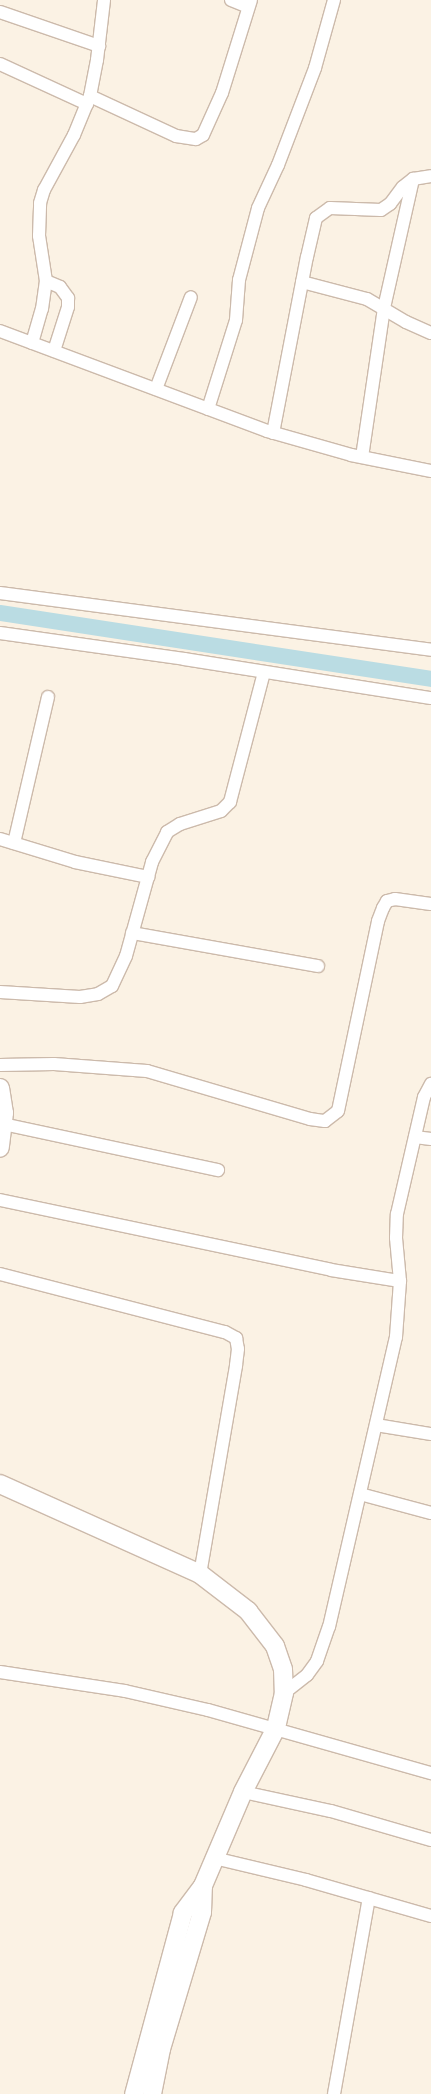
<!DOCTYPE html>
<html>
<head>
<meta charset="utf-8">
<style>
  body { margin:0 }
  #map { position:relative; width:431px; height:2094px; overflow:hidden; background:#fbf2e4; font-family:"DejaVu Sans",sans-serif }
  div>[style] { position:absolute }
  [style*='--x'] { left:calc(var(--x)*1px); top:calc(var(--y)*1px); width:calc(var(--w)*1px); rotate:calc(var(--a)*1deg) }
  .canal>* { height:16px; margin:-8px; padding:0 8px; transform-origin:8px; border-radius:8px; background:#badce3 }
  .roads { filter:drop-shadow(1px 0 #ccbaab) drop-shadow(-1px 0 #ccbaab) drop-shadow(0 1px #ccbaab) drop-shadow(0 -1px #ccbaab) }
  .street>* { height:12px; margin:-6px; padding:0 6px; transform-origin:6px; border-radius:6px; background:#fff }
  .secondary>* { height:18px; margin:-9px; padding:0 9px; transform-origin:9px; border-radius:9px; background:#fff }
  span { translate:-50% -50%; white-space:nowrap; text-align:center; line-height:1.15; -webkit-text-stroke:4px #fef6ea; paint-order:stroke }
</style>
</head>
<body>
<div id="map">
  <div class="canal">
    <i style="--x:0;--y:613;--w:436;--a:8.7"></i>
  </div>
  <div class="roads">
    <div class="street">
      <i style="--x:231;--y:0;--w:18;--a:22"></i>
      <i style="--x:0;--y:12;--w:105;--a:19"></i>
      <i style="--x:0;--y:64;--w:96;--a:24.7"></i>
      <i style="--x:90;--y:96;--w:95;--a:24.9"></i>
      <i style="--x:176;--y:136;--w:20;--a:9"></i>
      <i style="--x:196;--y:139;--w:8;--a:-30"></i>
      <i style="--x:203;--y:135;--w:46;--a:-65.7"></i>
      <i style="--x:222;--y:93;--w:97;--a:-72.7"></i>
      <i style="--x:46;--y:281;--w:15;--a:23"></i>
      <i style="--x:60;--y:287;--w:14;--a:54"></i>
      <i style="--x:68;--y:298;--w:9;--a:90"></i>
      <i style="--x:68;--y:307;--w:46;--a:107.7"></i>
      <i style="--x:302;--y:282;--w:67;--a:14.7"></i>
      <i style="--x:367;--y:299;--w:45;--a:30.5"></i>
      <i style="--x:406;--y:322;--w:27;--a:24"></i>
      <i style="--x:0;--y:331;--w:285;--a:20.5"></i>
      <i style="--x:267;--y:431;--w:87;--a:15.9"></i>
      <i style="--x:351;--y:455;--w:82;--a:11.3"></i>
      <i style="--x:32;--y:343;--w:35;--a:-74"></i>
      <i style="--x:42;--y:309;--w:28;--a:-82"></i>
      <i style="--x:46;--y:281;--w:46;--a:-98.8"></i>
      <i style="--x:39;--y:236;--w:33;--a:-88"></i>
      <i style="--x:40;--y:203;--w:14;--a:-73"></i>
      <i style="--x:44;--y:190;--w:63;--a:-61.4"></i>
      <i style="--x:74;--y:135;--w:42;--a:-67.7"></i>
      <i style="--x:90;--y:96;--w:37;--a:-79"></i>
      <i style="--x:97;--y:60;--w:60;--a:-83.3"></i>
      <i style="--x:156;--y:389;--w:98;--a:-69.2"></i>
      <i style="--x:208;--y:409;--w:93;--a:-72.5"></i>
      <i style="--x:236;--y:320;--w:40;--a:-85.7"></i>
      <i style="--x:239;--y:280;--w:74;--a:-75.2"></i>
      <i style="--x:258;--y:208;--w:47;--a:-65.1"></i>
      <i style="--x:278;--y:165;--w:104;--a:-69.1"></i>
      <i style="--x:315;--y:68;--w:71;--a:-74.4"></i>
      <i style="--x:273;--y:433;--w:179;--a:-79.1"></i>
      <i style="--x:307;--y:257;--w:40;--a:-77"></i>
      <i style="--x:316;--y:218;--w:17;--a:-36"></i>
      <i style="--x:330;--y:208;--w:51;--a:2.2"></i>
      <i style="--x:381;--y:210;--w:11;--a:-34"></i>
      <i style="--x:390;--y:204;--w:21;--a:-53"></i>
      <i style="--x:403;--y:187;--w:13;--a:-39"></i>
      <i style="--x:413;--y:179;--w:18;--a:-9"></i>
      <i style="--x:362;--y:457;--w:151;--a:-81.6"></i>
      <i style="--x:384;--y:308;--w:132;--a:-77.3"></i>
      <i style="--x:0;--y:593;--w:435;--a:7.5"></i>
      <i style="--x:0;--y:633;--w:186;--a:8"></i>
      <i style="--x:184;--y:659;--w:250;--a:9"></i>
      <i style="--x:0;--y:839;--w:78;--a:17"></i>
      <i style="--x:75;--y:862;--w:75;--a:11.6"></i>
      <i style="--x:14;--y:843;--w:150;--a:-76.9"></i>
      <i style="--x:132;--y:933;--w:189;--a:10.1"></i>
      <i style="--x:0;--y:992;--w:80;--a:3.6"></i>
      <i style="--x:80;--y:997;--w:18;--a:-9"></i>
      <i style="--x:98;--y:994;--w:16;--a:-30"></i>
      <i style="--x:112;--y:986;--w:33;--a:-65"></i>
      <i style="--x:126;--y:956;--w:98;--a:-74.5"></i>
      <i style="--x:152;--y:862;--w:34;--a:-63"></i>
      <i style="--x:167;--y:832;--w:15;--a:-32"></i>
      <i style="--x:180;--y:824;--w:43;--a:-17.6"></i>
      <i style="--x:221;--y:811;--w:13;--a:-45"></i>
      <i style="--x:230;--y:802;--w:134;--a:-75.3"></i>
      <i style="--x:0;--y:1065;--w:54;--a:-1.1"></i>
      <i style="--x:54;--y:1064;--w:93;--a:4.3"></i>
      <i style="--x:147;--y:1071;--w:170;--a:16.4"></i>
      <i style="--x:310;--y:1119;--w:15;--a:8"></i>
      <i style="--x:325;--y:1121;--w:16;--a:-38"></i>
      <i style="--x:338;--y:1111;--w:194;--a:-78.1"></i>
      <i style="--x:378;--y:921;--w:14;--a:-69"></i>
      <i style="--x:383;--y:908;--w:8;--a:-60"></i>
      <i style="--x:387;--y:901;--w:8;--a:-14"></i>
      <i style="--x:395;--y:899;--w:36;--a:8"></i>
      <i style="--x:3;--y:1124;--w:220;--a:12.1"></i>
      <i style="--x:415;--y:1137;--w:16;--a:7"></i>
      <i style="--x:0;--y:1200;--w:338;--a:11.9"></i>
      <i style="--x:331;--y:1270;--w:70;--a:9.1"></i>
      <i style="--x:0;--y:1274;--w:232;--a:14.5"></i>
      <i style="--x:225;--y:1332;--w:13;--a:29"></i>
      <i style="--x:236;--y:1338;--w:11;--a:80"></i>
      <i style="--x:238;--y:1349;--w:17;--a:97"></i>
      <i style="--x:236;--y:1366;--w:211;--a:99.8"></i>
      <i style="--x:376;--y:1425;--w:56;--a:9.3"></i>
      <i style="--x:360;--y:1494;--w:73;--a:15"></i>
      <i style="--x:0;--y:1672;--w:126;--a:8.6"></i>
      <i style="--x:125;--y:1691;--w:85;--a:12.9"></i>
      <i style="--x:208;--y:1710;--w:232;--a:15.8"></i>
      <i style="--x:284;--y:1693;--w:29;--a:-38"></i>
      <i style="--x:307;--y:1675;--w:17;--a:-54"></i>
      <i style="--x:317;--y:1661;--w:36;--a:-71"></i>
      <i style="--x:329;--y:1627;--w:298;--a:-77"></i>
      <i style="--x:396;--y:1337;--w:56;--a:-85.9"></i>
      <i style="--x:400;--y:1281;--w:43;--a:-95.3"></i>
      <i style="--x:396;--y:1238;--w:24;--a:-88"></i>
      <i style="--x:397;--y:1214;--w:120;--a:-77"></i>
      <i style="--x:424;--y:1097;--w:15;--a:-62"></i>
      <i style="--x:243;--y:1792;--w:90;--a:12.2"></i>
      <i style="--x:331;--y:1811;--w:104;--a:16.2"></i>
      <i style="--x:214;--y:1858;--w:95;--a:13.4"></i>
      <i style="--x:306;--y:1880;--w:130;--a:16.1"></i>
      <i style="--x:334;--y:2094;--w:199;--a:-79.9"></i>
    </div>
    <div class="secondary">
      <i style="--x:0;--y:1088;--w:25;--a:81"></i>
      <i style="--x:4;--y:1113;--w:35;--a:97"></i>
      <i style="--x:0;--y:1484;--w:219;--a:24.2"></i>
      <i style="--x:200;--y:1574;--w:61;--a:37.6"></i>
      <i style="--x:248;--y:1611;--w:44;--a:52.4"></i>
      <i style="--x:275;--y:1646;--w:24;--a:71"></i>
      <i style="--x:283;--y:1669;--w:24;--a:88"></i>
      <i style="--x:284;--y:1693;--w:36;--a:103"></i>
      <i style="--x:276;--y:1728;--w:72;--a:117.3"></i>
      <i style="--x:243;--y:1792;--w:102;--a:113.1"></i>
      <i style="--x:203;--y:1886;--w:34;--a:127"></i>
      <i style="--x:183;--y:1913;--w:188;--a:105.1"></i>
      <i style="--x:152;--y:2094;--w:46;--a:-78.7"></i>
      <i style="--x:161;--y:2049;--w:143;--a:-73.3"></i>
      <i style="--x:202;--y:1912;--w:26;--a:-88"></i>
    </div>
  </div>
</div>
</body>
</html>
